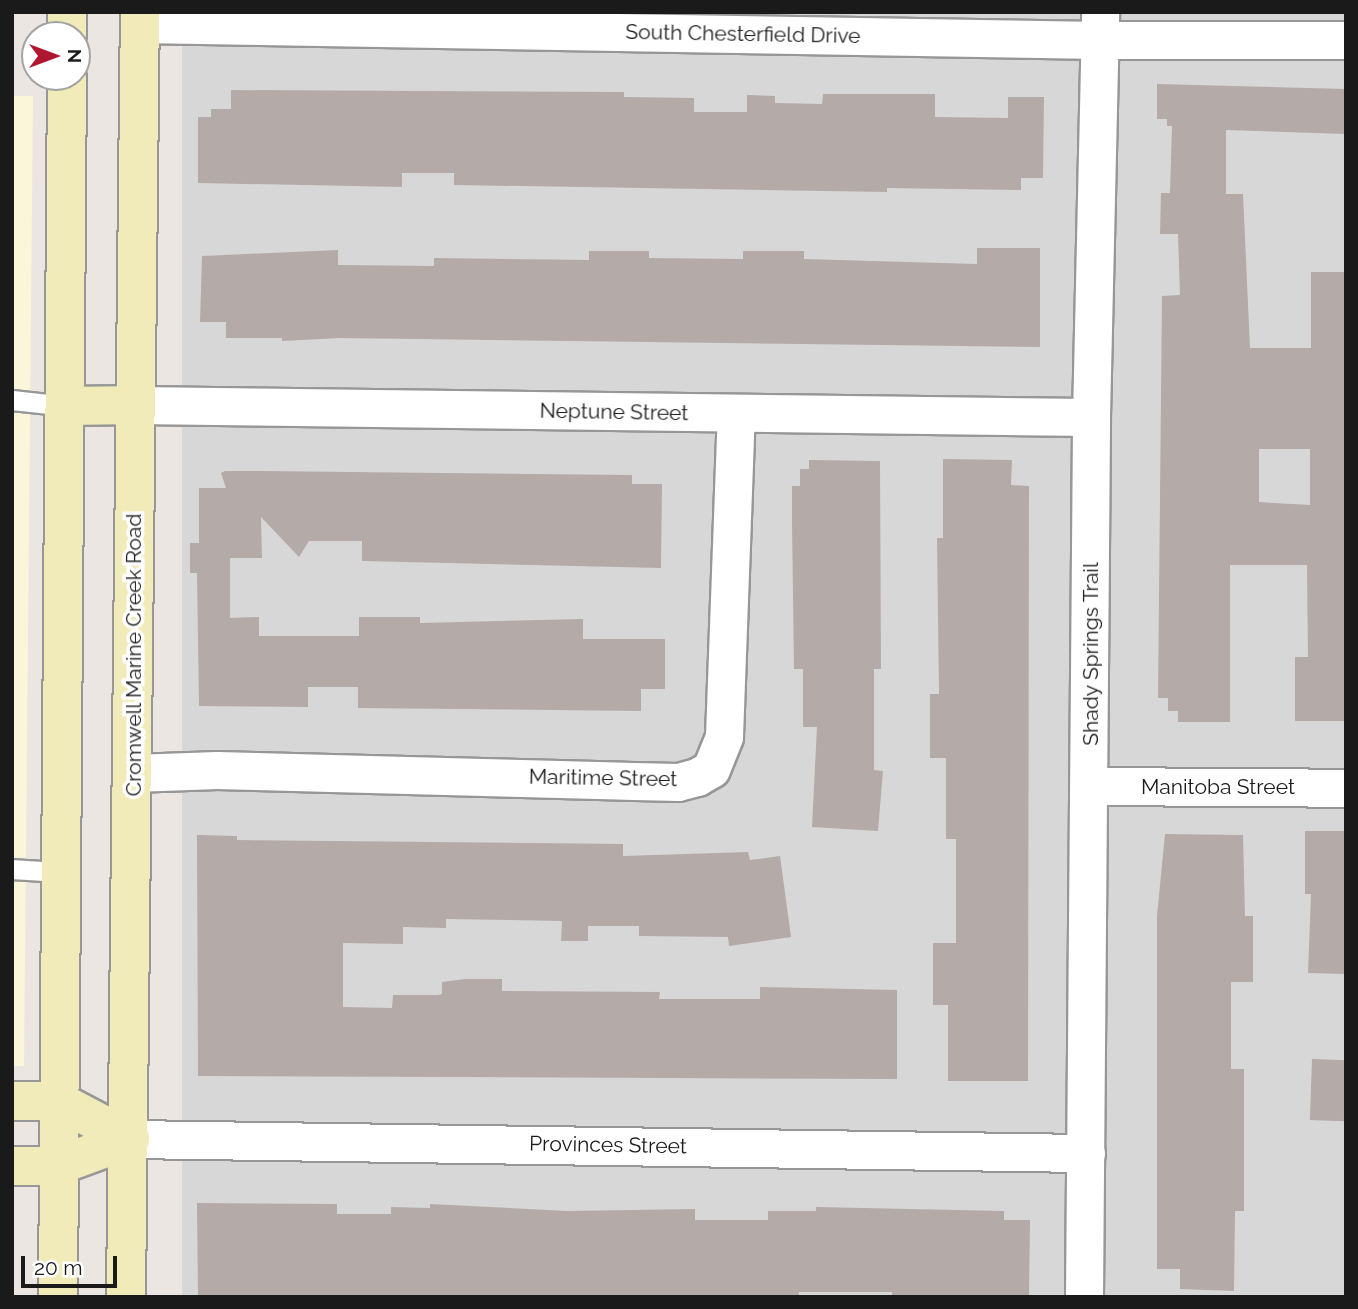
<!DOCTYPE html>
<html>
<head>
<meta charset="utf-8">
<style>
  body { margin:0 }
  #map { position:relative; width:1358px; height:1309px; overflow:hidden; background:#ebe6e1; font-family:Raleway,sans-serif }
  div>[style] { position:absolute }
  .residential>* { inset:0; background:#d8d7d8; transform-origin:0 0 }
  .education>* { inset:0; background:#fbf5da }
  .building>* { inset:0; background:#b4aaa7; transform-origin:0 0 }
  .roads { filter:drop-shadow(2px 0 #979797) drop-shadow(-2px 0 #979797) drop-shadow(0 2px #979797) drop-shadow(0 -2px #979797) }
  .lane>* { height:19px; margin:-9.5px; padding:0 9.5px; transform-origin:9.5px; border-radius:9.5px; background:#fff }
  .street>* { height:37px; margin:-18.5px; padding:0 18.5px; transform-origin:18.5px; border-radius:18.5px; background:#fff }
  .secondary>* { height:38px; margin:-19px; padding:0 19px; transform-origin:19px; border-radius:19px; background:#f1eab9 }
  span { translate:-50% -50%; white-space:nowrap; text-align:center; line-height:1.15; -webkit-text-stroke:7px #fff; paint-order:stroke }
  .street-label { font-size:21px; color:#1a1a1a }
  .frame { position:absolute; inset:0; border:14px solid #1a1a1a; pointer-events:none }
  .north { position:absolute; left:21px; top:21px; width:70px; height:70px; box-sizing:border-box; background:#fff; border:2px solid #a3a3a3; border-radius:50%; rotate:90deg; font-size:19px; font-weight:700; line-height:28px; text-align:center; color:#1a1a1a }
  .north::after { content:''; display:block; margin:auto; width:24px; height:32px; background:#b01532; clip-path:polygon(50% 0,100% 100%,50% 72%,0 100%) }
  .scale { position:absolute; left:21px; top:1256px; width:96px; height:32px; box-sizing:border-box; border:4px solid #1a1a1a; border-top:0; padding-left:9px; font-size:21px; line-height:24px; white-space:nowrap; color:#1a1a1a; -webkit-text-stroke:5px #fff; paint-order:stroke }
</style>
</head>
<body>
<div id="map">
  <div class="residential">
    <i style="left:182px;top:12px;width:1164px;height:1285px"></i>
  </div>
  <div class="education">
    <i style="clip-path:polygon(12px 96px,33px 96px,24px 1066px,12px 1066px)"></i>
  </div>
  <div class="building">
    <i style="clip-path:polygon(evenodd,1157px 84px,1346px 89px,1346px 134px,1226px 130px,1226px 194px,1243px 194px,1250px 348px,1311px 348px,1311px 272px,1346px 272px,1346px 721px,1295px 721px,1295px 657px,1308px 657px,1307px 565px,1230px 565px,1230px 722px,1178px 722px,1178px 711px,1168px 711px,1168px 698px,1158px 698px,1162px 296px,1180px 295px,1178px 234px,1160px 234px,1161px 193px,1170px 193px,1172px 126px,1167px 126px,1167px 119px,1157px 119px,1157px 84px,1259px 449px,1310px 449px,1310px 505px,1259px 502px,1259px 449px)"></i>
    <i style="clip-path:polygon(231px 90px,624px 92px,624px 97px,694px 98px,694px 112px,747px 112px,747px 95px,775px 96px,775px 103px,822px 104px,823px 94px,935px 94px,935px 117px,1008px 118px,1008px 97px,1044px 97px,1043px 178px,1021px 178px,1021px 190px,887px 188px,887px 192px,454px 185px,454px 173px,402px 173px,402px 187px,198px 183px,198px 117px,211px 117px,211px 109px,231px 109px)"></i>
    <i style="clip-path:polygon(977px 248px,1040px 248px,1040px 347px,340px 338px,282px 341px,282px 338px,226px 338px,226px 322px,200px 322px,202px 256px,338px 250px,338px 265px,434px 266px,434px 258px,589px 260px,589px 251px,649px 251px,649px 258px,743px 259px,743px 251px,804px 251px,804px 259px,977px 264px)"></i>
    <i style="clip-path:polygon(943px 459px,1012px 460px,1011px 485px,1029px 486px,1028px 1081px,948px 1081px,948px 1005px,933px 1005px,933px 943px,956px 943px,956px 839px,946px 839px,946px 758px,930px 758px,930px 694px,939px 694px,937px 538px,943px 538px)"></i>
    <i style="clip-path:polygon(809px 460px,880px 461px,881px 669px,874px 669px,874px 770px,883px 771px,878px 831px,812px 827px,817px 727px,803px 727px,803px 669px,794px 669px,792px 522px,792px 486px,800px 486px,800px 469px,809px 469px)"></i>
    <i style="clip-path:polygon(260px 471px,632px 475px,632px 484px,662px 484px,661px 568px,362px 561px,362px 541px,309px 541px,299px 557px,261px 517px,262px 558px,230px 558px,230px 618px,259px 617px,259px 636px,359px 636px,359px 617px,420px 617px,420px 623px,583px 619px,583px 639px,665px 639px,665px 689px,641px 689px,641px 711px,358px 708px,358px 687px,308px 687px,308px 707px,199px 706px,197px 573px,190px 573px,190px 543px,199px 543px,199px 488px,226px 488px,221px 473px,225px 471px)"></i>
    <i style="clip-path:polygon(1305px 831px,1346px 831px,1346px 974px,1308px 973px,1311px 894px,1305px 894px)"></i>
    <i style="clip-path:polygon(1165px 834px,1243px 835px,1245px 916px,1253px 916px,1253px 982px,1231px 982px,1231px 1069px,1244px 1069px,1244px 1211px,1235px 1211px,1234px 1291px,1180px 1289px,1180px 1269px,1157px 1269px,1157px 916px)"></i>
    <i style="clip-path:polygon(197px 835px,237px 836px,237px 840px,623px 844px,623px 856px,748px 852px,750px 860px,780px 856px,791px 937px,729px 946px,728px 937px,639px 936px,639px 926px,588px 926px,588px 941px,561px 941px,562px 921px,446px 919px,446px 928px,403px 927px,403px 944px,343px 943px,343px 1007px,392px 1008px,393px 995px,438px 995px,442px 994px,442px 982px,465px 979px,502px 979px,502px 991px,660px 992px,659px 999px,760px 999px,760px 987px,897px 990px,897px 1079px,198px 1076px)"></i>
    <i style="left:1312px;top:1059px;width:34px;height:61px;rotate:2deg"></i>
    <i style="clip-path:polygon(197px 1203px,337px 1204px,337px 1214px,391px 1214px,391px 1207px,430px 1208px,430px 1204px,567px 1211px,695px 1209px,695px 1220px,768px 1220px,768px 1211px,816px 1211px,816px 1207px,1004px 1211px,1004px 1220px,1030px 1220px,1029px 1297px,892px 1297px,892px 1292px,799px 1292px,799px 1297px,198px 1297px)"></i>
  </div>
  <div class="roads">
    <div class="lane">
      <i style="left:12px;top:400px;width:54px;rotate:6.3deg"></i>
      <i style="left:12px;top:869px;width:48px;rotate:3.6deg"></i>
    </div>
    <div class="street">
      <i style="left:140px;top:24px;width:960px;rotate:0.95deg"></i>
      <i style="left:1100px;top:40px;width:246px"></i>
      <i style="left:136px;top:405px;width:955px;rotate:0.72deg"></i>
      <i style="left:133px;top:773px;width:84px;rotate:-2deg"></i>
      <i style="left:217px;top:770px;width:461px;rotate:1.5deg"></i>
      <i style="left:678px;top:782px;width:20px;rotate:-15deg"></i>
      <i style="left:697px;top:777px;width:16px;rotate:-30deg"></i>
      <i style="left:711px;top:769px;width:35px;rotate:-68deg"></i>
      <i style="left:724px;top:736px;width:323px;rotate:-87.9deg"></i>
      <i style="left:1091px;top:786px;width:255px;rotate:0.4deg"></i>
      <i style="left:130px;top:1139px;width:956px;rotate:0.84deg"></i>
      <i style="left:1084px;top:1297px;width:880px;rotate:-89.54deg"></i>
      <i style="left:1091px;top:417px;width:405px;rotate:-88.7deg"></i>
    </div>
    <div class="secondary">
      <i style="left:67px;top:35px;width:23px;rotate:-90deg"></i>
      <i style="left:66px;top:406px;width:70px;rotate:-0.8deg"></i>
      <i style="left:12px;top:1101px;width:46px"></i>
      <i style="left:58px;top:1101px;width:81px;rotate:27.8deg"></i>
      <i style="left:12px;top:1166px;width:45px"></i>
      <i style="left:57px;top:1166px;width:78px;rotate:-20.3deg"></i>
      <i style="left:58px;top:1297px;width:1220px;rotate:-89.58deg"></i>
      <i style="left:126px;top:1297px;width:1285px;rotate:-89.38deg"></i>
    </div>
  </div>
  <div class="street-label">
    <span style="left:743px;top:34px;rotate:1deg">South Chesterfield Drive</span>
    <span style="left:614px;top:412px;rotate:1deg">Neptune Street</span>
    <span style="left:1091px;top:654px;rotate:-90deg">Shady Springs Trail</span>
    <span style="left:134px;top:655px;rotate:-90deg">Cromwell Marine Creek Road</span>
    <span style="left:603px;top:778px;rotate:1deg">Maritime Street</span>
    <span style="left:1218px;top:787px">Manitoba Street</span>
    <span style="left:608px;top:1145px;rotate:1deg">Provinces Street</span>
  </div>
  <div class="frame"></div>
  <div class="north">N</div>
  <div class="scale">20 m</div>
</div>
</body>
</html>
